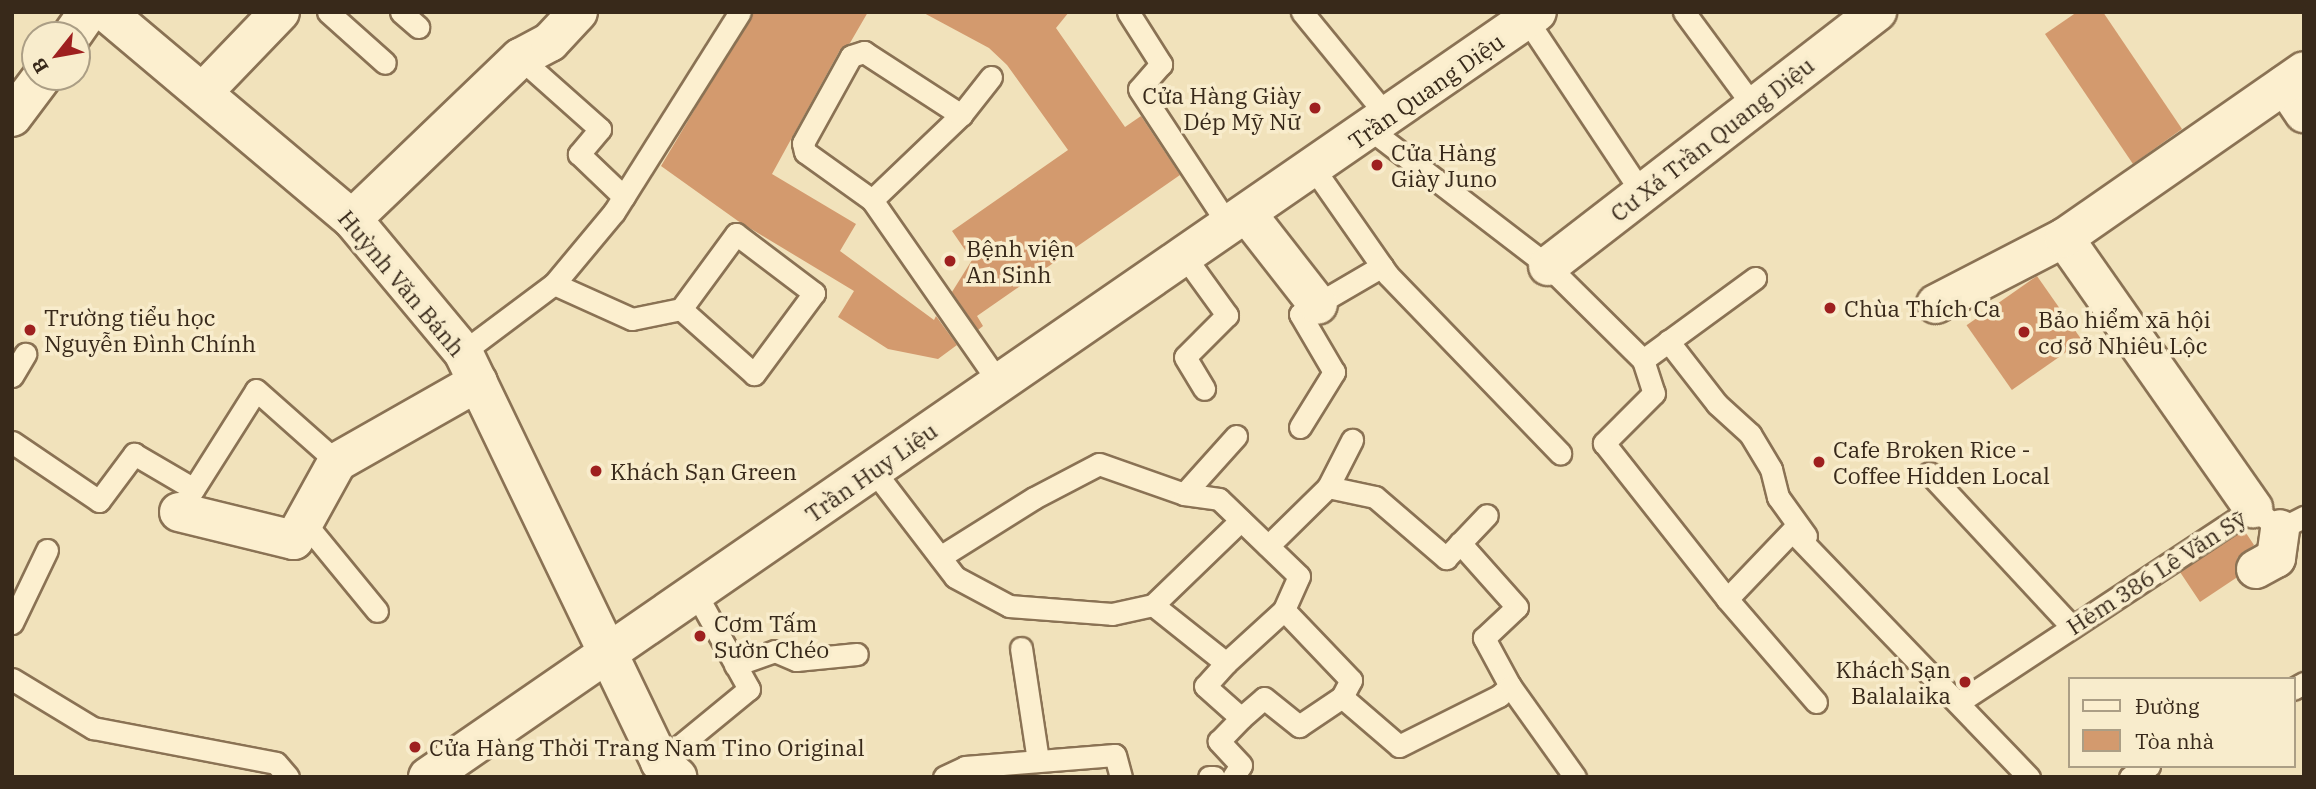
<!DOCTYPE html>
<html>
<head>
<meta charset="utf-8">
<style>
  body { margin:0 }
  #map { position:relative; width:2316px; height:789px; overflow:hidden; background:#f1e2bb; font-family:"IBM Plex Serif",serif }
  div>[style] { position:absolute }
  .building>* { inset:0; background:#d39a6e; transform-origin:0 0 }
  .roads { filter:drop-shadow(2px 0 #8a7254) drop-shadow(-2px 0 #8a7254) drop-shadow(0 2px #8a7254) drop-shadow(0 -2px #8a7254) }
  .service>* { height:21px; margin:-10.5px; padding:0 10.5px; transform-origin:10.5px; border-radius:10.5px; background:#fcefcf }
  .minor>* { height:38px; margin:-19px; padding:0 19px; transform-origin:19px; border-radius:19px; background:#fcefcf }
  .tertiary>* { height:38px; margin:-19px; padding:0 19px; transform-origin:19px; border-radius:19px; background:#fcefcf }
  .dots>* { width:19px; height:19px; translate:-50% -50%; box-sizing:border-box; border:4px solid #f8eccc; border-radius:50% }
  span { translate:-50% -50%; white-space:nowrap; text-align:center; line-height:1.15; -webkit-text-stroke:7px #f8eccc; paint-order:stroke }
  .street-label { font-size:23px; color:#38291a }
  .poi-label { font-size:23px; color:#38291a }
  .right { translate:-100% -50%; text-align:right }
  .left { translate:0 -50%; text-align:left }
  .frame { position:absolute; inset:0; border:14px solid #38291a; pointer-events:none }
  .legend { position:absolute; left:2068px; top:677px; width:228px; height:91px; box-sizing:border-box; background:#f8eccc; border:2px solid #ab9e85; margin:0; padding:9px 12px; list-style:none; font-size:21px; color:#38291a }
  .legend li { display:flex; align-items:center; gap:14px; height:35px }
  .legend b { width:35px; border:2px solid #ab9e85 }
  .north { position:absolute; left:21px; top:21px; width:70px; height:70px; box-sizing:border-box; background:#f8eccc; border:2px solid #ab9e85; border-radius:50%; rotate:239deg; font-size:19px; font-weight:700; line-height:28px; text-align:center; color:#38291a }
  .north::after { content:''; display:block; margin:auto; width:24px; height:32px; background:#9e201f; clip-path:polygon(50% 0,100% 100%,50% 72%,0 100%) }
</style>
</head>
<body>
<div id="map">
  <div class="building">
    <i style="clip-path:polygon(753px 12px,868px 12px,850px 43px,840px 50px,772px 174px,856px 224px,840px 251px,934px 320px,936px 316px,957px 345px,938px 359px,888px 349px,838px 317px,854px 291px,738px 221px,661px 166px)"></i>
    <i style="clip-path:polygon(922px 12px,1069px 12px,1056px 28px,1125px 127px,1141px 116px,1180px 175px,977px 316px,983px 326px,978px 330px,952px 292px,972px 260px,952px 231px,1068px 150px,1007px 65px,989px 48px)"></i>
    <i style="clip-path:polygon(2077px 12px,2103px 12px,2182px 129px,2133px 164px,2045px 34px)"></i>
    <i style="left:2037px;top:276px;width:79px;height:86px;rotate:55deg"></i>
    <i style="clip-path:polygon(2244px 530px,2254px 545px,2237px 558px,2236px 578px,2200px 602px,2180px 572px)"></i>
  </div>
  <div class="roads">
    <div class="service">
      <i style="left:328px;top:12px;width:76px;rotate:41.8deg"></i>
      <i style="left:401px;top:12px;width:23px;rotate:41deg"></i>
      <i style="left:1128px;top:12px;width:62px;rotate:57.6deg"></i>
      <i style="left:1161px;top:64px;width:33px;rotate:131deg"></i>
      <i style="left:1139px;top:89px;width:164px;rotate:56.7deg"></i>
      <i style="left:1302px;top:12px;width:136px;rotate:50.7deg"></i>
      <i style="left:1684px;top:12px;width:118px;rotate:53.6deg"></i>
      <i style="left:1527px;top:20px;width:208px;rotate:56.4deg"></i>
      <i style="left:520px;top:58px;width:107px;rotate:41.6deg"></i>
      <i style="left:600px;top:129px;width:33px;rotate:130deg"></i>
      <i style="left:579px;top:154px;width:62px;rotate:43.7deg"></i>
      <i style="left:991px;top:77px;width:48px;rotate:128.3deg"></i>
      <i style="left:961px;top:115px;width:123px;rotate:136.3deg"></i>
      <i style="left:872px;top:200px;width:223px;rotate:55.2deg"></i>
      <i style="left:1371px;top:130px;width:223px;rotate:37.5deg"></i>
      <i style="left:1548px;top:266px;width:134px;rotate:44.7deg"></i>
      <i style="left:1643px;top:360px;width:35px;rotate:72deg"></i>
      <i style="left:1654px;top:393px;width:71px;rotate:135deg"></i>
      <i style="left:1604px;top:443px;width:199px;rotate:51.7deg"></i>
      <i style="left:1314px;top:169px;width:129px;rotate:55.1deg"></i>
      <i style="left:1388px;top:275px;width:248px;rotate:46deg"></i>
      <i style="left:872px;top:200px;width:82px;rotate:-144.4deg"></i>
      <i style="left:805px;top:152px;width:9px;rotate:-103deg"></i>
      <i style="left:803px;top:143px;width:99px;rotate:-61.1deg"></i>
      <i style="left:851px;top:56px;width:14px;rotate:-17deg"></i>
      <i style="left:864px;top:52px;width:116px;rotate:33deg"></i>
      <i style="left:1185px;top:257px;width:72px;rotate:54.1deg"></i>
      <i style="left:1227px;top:315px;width:59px;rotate:135deg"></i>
      <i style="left:1185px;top:357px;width:37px;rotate:59deg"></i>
      <i style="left:554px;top:284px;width:85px;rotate:24.2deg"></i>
      <i style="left:632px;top:319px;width:50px;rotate:-11.5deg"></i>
      <i style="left:681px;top:309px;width:93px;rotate:-53.7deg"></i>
      <i style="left:736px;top:234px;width:98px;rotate:37.1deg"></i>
      <i style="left:814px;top:293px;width:101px;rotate:126.5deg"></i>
      <i style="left:754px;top:374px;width:98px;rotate:-138.3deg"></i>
      <i style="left:1668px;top:341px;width:80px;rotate:52.1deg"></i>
      <i style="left:1717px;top:404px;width:45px;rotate:42.3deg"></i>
      <i style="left:1750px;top:434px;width:41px;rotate:59deg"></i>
      <i style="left:1771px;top:469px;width:29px;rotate:76deg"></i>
      <i style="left:1778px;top:497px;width:48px;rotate:54.3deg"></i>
      <i style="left:463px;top:352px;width:114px;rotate:-36.8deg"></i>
      <i style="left:554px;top:284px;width:94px;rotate:-50.2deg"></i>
      <i style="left:614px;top:212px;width:236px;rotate:-57.8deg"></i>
      <i style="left:1643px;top:360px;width:139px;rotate:-36.2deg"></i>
      <i style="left:12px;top:376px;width:26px;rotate:-59deg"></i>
      <i style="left:1300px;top:427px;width:65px;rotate:-58.3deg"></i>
      <i style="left:1334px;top:372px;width:67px;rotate:-120.4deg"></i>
      <i style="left:1300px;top:314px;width:95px;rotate:-30.3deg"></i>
      <i style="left:12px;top:442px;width:105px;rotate:34.1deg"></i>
      <i style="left:99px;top:501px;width:59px;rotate:-53.3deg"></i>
      <i style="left:134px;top:454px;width:69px;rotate:30.3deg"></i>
      <i style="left:874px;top:471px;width:133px;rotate:52.6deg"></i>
      <i style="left:955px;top:577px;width:61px;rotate:28.2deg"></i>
      <i style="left:1009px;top:606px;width:103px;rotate:4.4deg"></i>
      <i style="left:1112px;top:614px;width:42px;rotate:-12.4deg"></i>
      <i style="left:1929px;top:473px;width:210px;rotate:47.1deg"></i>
      <i style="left:1328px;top:487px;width:48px;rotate:12deg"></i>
      <i style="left:1375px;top:497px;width:94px;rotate:40.7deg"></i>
      <i style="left:1446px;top:558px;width:59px;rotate:-46.4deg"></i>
      <i style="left:1184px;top:494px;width:78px;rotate:-48.1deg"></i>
      <i style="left:179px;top:512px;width:144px;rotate:-57.7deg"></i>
      <i style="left:256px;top:390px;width:108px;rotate:41.6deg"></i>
      <i style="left:304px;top:522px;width:115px;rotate:50.6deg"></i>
      <i style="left:1268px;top:546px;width:84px;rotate:-44.5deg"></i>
      <i style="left:1328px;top:487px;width:53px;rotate:-62.9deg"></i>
      <i style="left:940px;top:557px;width:111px;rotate:-32.1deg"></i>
      <i style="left:1034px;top:498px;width:73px;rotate:-27.6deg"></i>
      <i style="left:1099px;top:464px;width:90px;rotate:19.4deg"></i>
      <i style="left:1184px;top:494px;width:35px;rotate:8deg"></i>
      <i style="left:1219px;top:499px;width:111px;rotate:43.9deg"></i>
      <i style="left:1299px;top:576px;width:37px;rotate:114deg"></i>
      <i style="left:1284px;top:610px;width:79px;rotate:137.6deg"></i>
      <i style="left:1226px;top:663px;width:93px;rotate:-141.5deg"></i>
      <i style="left:1153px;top:605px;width:122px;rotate:-44deg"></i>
      <i style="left:1284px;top:610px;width:97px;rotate:46.3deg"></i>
      <i style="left:1351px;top:680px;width:19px;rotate:118deg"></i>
      <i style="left:12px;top:623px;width:81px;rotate:-64.4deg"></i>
      <i style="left:1021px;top:648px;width:114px;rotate:81.4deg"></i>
      <i style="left:1226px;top:663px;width:31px;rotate:132deg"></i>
      <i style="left:1205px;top:686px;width:48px;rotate:41.6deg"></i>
      <i style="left:1241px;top:718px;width:30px;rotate:-41deg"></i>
      <i style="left:1264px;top:698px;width:45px;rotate:38.7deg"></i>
      <i style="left:1299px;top:726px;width:52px;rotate:-34deg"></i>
      <i style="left:1342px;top:697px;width:75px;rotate:40.7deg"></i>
      <i style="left:1399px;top:746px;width:112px;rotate:-26.6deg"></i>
      <i style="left:1499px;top:696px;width:15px;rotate:-42deg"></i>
      <i style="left:1510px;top:686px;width:55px;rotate:-118.4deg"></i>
      <i style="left:1484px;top:638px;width:45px;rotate:-43.2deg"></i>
      <i style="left:1517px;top:607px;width:86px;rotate:-131.7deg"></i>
      <i style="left:735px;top:665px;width:42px;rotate:-19.3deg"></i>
      <i style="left:775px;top:651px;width:23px;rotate:23deg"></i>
      <i style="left:796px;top:660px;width:61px;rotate:-5.6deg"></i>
      <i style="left:12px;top:679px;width:95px;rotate:31.2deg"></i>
      <i style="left:93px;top:728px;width:186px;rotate:10.8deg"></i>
      <i style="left:276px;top:763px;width:18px;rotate:49deg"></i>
      <i style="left:1510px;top:686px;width:112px;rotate:54.5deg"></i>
      <i style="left:2293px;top:689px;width:13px;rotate:-29deg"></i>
      <i style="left:1816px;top:702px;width:136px;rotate:-130.8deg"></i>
      <i style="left:1727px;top:599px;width:94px;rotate:-46.3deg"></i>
      <i style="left:1792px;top:531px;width:342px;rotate:46.1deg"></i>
      <i style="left:1959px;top:702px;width:352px;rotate:-33.4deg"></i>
      <i style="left:2253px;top:508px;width:34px;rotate:38deg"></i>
      <i style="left:2280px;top:529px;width:27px;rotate:-27deg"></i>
      <i style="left:659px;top:768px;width:6px;rotate:-81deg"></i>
      <i style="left:660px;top:762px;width:115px;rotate:-39.4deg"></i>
      <i style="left:749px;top:689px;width:111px;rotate:-119.1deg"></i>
      <i style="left:944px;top:777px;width:23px;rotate:-25deg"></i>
      <i style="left:965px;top:767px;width:150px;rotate:-4.6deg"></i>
      <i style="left:1115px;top:755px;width:23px;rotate:75deg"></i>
      <i style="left:1209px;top:777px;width:5px"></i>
      <i style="left:1233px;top:777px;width:14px;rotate:-56deg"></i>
      <i style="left:1241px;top:765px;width:33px;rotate:-133deg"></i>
      <i style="left:1219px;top:741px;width:32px;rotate:-46deg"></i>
      <i style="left:2130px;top:777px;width:22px;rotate:-30deg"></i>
    </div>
    <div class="minor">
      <i style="left:72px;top:35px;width:28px;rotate:-55deg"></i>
      <i style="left:2285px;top:85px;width:34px;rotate:56deg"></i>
      <i style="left:203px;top:92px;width:111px;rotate:-46.1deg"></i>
      <i style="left:12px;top:117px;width:50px;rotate:-53.1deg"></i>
      <i style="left:1247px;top:214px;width:115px;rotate:52deg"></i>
      <i style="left:352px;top:219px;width:233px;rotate:-43.8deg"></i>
      <i style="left:520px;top:58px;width:34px;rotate:-28deg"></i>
      <i style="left:550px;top:42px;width:41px;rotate:-47deg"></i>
      <i style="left:2064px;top:238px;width:330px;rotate:55deg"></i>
      <i style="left:1548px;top:266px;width:416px;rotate:-37.7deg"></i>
      <i style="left:1936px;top:304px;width:144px;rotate:-27.3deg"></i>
      <i style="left:2064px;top:238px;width:292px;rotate:-34.8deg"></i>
      <i style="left:179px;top:512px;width:118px;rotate:13.7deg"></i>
      <i style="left:294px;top:540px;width:89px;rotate:-61.1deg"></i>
      <i style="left:337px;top:462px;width:162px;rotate:-29.6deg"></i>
      <i style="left:2256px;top:569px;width:23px;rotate:-29deg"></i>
      <i style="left:2276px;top:558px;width:29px;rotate:-82deg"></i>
    </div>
    <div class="tertiary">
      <i style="left:106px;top:12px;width:322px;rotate:40.1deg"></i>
      <i style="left:352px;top:219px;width:173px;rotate:50.2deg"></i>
      <i style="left:463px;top:352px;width:455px;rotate:64.3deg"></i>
      <i style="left:660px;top:762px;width:23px;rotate:41deg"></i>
      <i style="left:428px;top:777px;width:1347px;rotate:-34.6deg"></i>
    </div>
  </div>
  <div class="dots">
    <i style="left:1315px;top:108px;background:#9e201f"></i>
    <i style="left:1377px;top:165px;background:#9e201f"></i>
    <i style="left:950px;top:261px;background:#9e201f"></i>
    <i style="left:1830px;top:308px;background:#9e201f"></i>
    <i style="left:30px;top:330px;background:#9e201f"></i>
    <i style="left:2024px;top:332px;background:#9e201f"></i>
    <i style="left:1819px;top:462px;background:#9e201f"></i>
    <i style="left:596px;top:471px;background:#9e201f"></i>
    <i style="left:700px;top:636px;background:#9e201f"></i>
    <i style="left:1965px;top:682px;background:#9e201f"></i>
    <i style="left:415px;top:747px;background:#9e201f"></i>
  </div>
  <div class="street-label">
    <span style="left:1426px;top:91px;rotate:-35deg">Trần Quang Diệu</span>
    <span style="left:1712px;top:139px;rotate:-38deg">Cư Xá Trần Quang Diệu</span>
    <span style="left:402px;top:283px;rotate:50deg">Huỳnh Văn Bánh</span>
    <span style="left:871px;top:472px;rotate:-35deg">Trần Huy Liệu</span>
    <span style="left:2156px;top:572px;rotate:-33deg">Hẻm 386 Lê Văn Sỹ</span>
  </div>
  <div class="poi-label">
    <span class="right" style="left:1301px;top:108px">Cửa Hàng Giày<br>Dép Mỹ Nữ</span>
    <span class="left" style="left:1391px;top:165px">Cửa Hàng<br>Giày Juno</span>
    <span class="left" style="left:966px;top:261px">Bệnh viện<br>An Sinh</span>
    <span class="left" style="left:1844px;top:308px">Chùa Thích Ca</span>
    <span class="left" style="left:44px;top:330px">Trường tiểu học<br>Nguyễn Đình Chính</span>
    <span class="left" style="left:2038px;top:332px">Bảo hiểm xã hội<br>cơ sở Nhiêu Lộc</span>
    <span class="left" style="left:1833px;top:462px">Cafe Broken Rice -<br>Coffee Hidden Local</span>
    <span class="left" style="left:610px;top:471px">Khách Sạn Green</span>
    <span class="left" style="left:714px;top:636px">Cơm Tấm<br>Sườn Chéo</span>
    <span class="right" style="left:1951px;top:682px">Khách Sạn<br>Balalaika</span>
    <span class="left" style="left:429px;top:747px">Cửa Hàng Thời Trang Nam Tino Original</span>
  </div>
  <div class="frame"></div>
  <ul class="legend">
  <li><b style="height:9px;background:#fcefcf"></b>Đường</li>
  <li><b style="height:19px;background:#d39a6e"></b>Tòa nhà</li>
  </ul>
  <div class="north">B</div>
</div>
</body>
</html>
